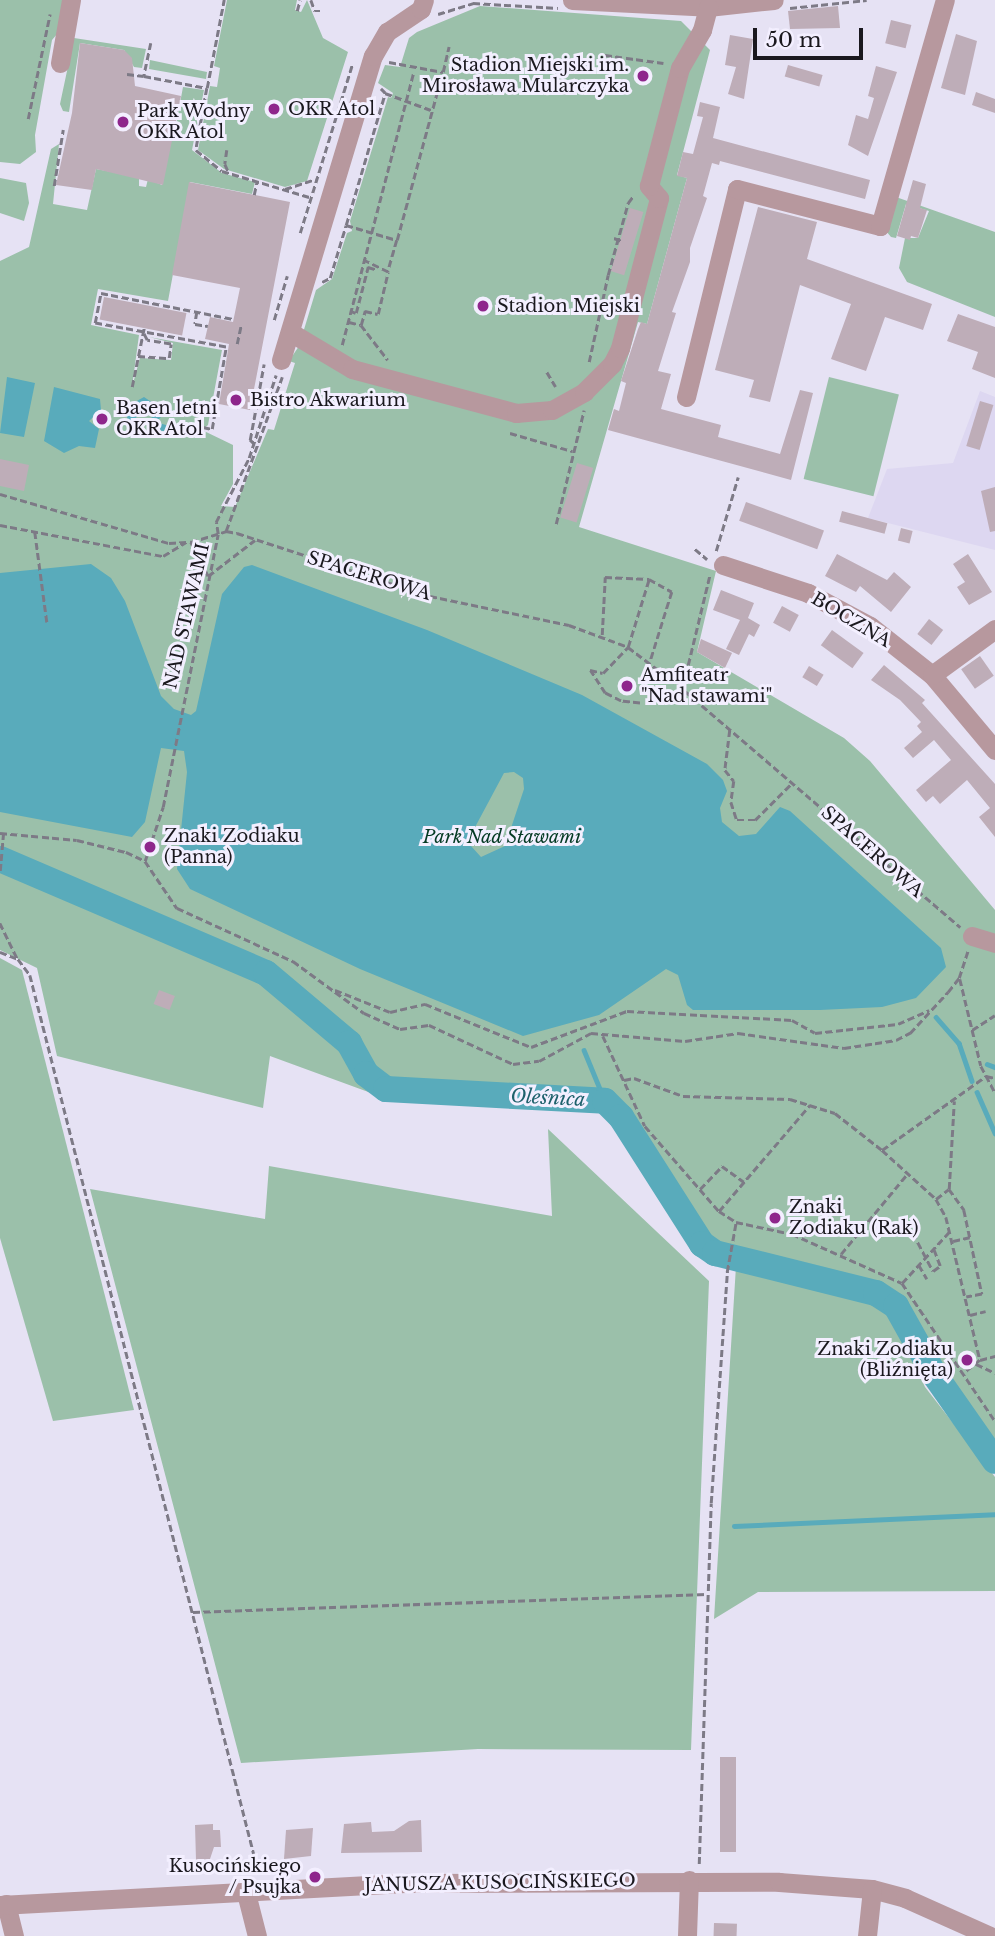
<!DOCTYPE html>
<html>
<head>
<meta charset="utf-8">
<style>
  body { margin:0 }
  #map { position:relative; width:995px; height:1936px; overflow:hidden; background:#e6e2f4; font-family:"Libre Baskerville",serif }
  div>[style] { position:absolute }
  .built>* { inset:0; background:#ddd7f1 }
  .green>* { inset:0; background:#9bc0aa; transform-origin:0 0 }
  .water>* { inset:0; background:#59abbb }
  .stream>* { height:4.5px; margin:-2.25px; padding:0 2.25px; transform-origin:2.25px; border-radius:2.25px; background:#59abbb }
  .river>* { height:26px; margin:-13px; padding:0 13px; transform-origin:13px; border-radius:13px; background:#59abbb }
  .building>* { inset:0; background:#beadb8; transform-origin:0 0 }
  .path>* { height:2.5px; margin-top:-1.25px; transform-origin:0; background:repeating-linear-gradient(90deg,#7d7a86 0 7px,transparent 0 10.5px) }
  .minor>* { height:19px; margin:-9.5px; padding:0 9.5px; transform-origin:9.5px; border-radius:9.5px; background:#b7989e }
  .dots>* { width:19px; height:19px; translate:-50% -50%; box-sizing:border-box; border:4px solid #f3efff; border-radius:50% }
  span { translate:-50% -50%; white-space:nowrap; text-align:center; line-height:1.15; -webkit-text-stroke:6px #f3efff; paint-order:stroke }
  .poi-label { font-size:18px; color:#1a181e }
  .right { translate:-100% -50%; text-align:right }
  .left { translate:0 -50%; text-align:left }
  .street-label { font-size:18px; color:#1a181e }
  .park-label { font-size:18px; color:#043a23; font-style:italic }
  .water-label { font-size:19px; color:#1e616c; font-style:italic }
  .scale { position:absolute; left:753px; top:28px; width:110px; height:32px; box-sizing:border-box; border:4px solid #1a181e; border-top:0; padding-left:9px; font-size:21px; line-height:24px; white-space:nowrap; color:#1a181e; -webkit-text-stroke:5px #f3efff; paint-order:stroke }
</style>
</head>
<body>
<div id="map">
  <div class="built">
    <i style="clip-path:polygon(980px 391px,995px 397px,995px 550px,868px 518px,887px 469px,953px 463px)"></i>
  </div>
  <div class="green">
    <i style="clip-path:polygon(0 0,64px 0,58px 33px,52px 40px,35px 135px,36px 152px,20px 164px,0 162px)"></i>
    <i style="clip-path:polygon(227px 0,297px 0,295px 10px,301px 12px,307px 0,323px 38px,348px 52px,307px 181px,285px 187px,224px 169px,198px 150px,210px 86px,217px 87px,220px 68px,214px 66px)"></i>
    <i style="clip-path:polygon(480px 6px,681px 21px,710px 50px,677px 175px,687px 178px,647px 324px,638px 322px,579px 527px,716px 571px,697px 652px,844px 738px,870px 761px,995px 910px,995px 1443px,943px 1370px,911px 1314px,885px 1289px,706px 1242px,611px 1094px,432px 1083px,407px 1095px,382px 1097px,270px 1056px,263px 1108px,57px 1056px,37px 968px,0 950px,0 261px,29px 247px,51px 149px,59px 144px,53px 204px,87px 210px,96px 169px,139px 177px,139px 186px,146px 187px,148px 179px,162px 185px,168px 140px,173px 141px,183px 87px,204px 90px,192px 150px,222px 173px,255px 182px,252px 194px,190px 182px,168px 301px,98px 289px,91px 325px,139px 335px,132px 387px,140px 358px,171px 360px,173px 343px,149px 337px,222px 350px,208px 425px,202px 430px,233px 445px,233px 484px,221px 506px,235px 507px,268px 429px,274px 430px,295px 363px,289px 361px,299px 346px,316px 290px,332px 279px,347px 233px,352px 231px,350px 221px,388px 97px,391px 98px,393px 93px,378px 83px,385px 65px,400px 67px,409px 38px,417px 32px)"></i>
    <i style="clip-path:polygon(74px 38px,146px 49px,142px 68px,134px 67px,124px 50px,80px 43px,69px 112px,63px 111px,60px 104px)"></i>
    <i style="clip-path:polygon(150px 60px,207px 72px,206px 79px,149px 69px)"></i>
    <i style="clip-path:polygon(0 178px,26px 183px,29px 203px,24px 221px,0 213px)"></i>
    <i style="clip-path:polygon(896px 197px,995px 232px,995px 317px,907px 282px,899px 268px,905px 238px,918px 238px,929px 211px,906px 204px,896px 238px,891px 237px,886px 231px)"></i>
    <i style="left:829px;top:377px;width:72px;height:105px;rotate:14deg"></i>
    <i style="clip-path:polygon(0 958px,22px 970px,134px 1410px,53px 1421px,0 1238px)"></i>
    <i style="clip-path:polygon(548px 1129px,709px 1281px,691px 1750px,478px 1749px,241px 1763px,90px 1189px,265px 1219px,269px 1166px,552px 1216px)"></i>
    <i style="clip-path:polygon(736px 1266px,871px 1297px,894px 1321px,925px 1387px,995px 1477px,995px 1591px,758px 1592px,714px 1619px)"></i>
  </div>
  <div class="water">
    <i style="clip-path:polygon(7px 377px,35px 383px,24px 437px,0 433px)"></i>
    <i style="clip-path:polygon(54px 387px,100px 399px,101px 410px,89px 421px,99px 429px,95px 448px,79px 446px,64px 453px,44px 441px)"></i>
    <i style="clip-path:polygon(144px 397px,159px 407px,161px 417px,156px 422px,169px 426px,164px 431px,151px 430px,152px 410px,147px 405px,128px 427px,126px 407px)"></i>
    <i style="clip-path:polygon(evenodd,91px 564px,111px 578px,125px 601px,161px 696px,174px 709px,191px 715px,196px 711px,222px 594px,244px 567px,252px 565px,427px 630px,582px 695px,707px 764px,723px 780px,727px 791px,720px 808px,722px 822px,739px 836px,756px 834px,780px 807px,790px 811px,941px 948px,946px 967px,916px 998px,882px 1007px,820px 1010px,693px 1010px,687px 1005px,678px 975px,666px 969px,599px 1015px,523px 1036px,360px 969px,190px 889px,177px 869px,187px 772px,184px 751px,161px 748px,145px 822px,132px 837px,0 812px,0 573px,91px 564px,514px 772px,523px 778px,524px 789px,505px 846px,481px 857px,471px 846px,473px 831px,504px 773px,514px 772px)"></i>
  </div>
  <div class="stream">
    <i style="left:936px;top:1017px;width:35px;rotate:49deg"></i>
    <i style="left:959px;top:1043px;width:40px;rotate:71.1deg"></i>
    <i style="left:584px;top:1050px;width:55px;rotate:67.6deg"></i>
    <i style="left:987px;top:1064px;width:9px;rotate:21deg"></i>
    <i style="left:977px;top:1092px;width:45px;rotate:66.3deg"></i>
    <i style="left:734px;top:1526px;width:261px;rotate:-2.6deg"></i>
  </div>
  <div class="river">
    <i style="left:0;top:859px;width:289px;rotate:23.2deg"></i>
    <i style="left:266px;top:973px;width:109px;rotate:40.1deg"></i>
    <i style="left:349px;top:1043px;width:35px;rotate:61deg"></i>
    <i style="left:366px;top:1074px;width:25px;rotate:37deg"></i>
    <i style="left:386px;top:1089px;width:219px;rotate:3.1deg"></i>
    <i style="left:605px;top:1101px;width:23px;rotate:45deg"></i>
    <i style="left:621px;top:1117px;width:151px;rotate:57.5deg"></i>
    <i style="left:702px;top:1244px;width:16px;rotate:35deg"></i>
    <i style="left:715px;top:1253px;width:166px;rotate:14deg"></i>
    <i style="left:876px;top:1293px;width:24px;rotate:33deg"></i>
    <i style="left:896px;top:1306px;width:78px;rotate:60.8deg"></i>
    <i style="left:934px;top:1374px;width:106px;rotate:55deg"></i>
  </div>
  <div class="building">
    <i style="clip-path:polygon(838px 6px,840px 28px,790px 29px,788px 11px)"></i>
    <i style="left:891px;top:20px;width:21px;height:24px;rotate:14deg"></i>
    <i style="clip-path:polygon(956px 34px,977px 41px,965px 95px,941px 88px)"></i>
    <i style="clip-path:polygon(730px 35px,753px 39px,744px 99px,728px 94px,736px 67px,725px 65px)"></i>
    <i style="clip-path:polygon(80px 43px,124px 50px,132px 58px,135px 86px,181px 96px,163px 185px,96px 169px,92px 190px,56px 185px,72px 113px)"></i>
    <i style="left:788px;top:65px;width:36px;height:12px;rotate:16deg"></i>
    <i style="clip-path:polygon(876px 66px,897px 72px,868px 156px,848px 145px,856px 115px,868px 119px,874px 98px,868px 96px)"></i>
    <i style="clip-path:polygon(976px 92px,995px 99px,995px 113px,972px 105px)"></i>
    <i style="clip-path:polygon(700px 102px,720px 107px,713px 138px,870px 180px,865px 199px,720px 161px,719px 165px,712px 163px,703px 196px,707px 198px,690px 248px,690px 262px,672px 312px,676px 313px,658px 371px,671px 374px,661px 409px,721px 425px,718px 437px,780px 454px,800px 390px,813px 393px,791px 480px,608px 430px,614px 409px,619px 411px,626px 383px,621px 381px,638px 329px,641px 322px,647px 324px,687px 178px,677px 176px,683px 152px,693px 154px,703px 117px,697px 116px)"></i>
    <i style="clip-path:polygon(913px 180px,926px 184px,920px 208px,927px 210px,918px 238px,911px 236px,910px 240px,897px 236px)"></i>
    <i style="clip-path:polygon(189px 182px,290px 202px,250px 410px,219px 404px,229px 344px,205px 339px,210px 317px,233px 322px,240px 288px,172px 275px)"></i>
    <i style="clip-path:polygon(758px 207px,817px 222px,807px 259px,932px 304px,923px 330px,885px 317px,866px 371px,831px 359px,851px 304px,800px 285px,770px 402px,749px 397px,754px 380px,715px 370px)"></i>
    <i style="left:630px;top:208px;width:14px;height:66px;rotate:17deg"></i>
    <i style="left:104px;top:297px;width:84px;height:23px;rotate:11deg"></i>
    <i style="clip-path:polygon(958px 314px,995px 327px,995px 378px,972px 369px,978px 352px,947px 341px)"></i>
    <i style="left:980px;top:401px;width:14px;height:47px;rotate:17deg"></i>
    <i style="clip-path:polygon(0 459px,29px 465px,24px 491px,0 486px)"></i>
    <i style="left:577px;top:463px;width:17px;height:57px;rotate:17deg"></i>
    <i style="clip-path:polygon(995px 487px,995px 531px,990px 532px,981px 491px)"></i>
    <i style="left:746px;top:502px;width:83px;height:20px;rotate:20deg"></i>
    <i style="left:842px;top:511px;width:47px;height:11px;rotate:15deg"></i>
    <i style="left:901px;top:528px;width:12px;height:13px;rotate:14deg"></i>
    <i style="clip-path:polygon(837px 554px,887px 580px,894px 572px,911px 587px,891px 612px,860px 586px,856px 592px,825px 576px)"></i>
    <i style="clip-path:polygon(968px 554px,992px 592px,969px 605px,957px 587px,965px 582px,953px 564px)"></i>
    <i style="clip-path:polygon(721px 590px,754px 603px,748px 618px,760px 625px,754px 637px,749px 634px,739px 655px,726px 649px,740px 620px,713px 610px)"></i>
    <i style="left:782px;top:606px;width:19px;height:19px;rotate:28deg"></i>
    <i style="left:929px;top:619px;width:18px;height:19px;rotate:38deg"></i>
    <i style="left:832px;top:630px;width:39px;height:19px;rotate:36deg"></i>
    <i style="clip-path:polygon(701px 639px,732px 653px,725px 668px,697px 652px)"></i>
    <i style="left:980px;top:656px;width:24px;height:23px;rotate:55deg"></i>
    <i style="clip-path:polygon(884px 665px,925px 700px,922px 703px,995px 784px,995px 837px,979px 817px,990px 808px,967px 780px,940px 804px,933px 796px,926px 802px,916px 790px,951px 760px,934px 740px,913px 758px,904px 748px,922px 732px,917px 726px,921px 722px,900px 700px,871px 680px)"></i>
    <i style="left:809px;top:666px;width:17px;height:13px;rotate:31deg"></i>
    <i style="left:159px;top:990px;width:17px;height:15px;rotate:21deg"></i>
    <i style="left:720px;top:1757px;width:16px;height:95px"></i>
    <i style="clip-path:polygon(421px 1820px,422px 1852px,341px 1853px,344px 1824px,371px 1822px,372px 1832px,394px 1831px,409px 1821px)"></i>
    <i style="clip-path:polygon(213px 1824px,213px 1830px,220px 1830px,221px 1847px,214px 1847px,210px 1859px,196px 1860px,195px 1825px)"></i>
    <i style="clip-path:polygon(313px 1828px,311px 1856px,284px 1859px,286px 1830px)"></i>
    <i style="left:714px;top:1923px;width:23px;height:13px;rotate:2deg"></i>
  </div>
  <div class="path">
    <i style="left:311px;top:0;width:12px;rotate:70deg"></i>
    <i style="left:315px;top:11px;width:5px"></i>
    <i style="left:790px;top:8px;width:77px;rotate:-5.9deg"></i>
    <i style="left:297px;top:11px;width:11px;rotate:-75deg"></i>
    <i style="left:438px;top:14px;width:37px;rotate:-17deg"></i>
    <i style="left:473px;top:3px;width:85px;rotate:3.4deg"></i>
    <i style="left:151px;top:43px;width:34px;rotate:102deg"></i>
    <i style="left:144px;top:76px;width:64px;rotate:10.8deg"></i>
    <i style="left:207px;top:88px;width:63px;rotate:100.1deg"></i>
    <i style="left:196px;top:150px;width:33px;rotate:39deg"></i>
    <i style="left:222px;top:171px;width:91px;rotate:16.6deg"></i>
    <i style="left:605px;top:55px;width:59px;rotate:7.9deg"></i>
    <i style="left:389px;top:62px;width:55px;rotate:10.5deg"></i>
    <i style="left:443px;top:72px;width:26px;rotate:-77deg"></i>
    <i style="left:127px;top:74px;width:17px;rotate:7deg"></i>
    <i style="left:207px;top:88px;width:90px;rotate:-79.1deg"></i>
    <i style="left:385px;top:93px;width:49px;rotate:20.3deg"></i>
    <i style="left:28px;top:119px;width:107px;rotate:-78.2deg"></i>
    <i style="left:227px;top:150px;width:14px;rotate:98deg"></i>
    <i style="left:225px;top:164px;width:10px;rotate:66deg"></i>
    <i style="left:54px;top:186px;width:57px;rotate:-80.9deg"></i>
    <i style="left:285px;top:189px;width:32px;rotate:-18deg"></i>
    <i style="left:254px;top:195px;width:14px;rotate:-78deg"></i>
    <i style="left:346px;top:225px;width:53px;rotate:16.4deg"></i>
    <i style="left:397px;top:240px;width:33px;rotate:106deg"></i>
    <i style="left:300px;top:233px;width:176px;rotate:-72.8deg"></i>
    <i style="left:614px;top:238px;width:9px;rotate:21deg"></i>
    <i style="left:397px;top:240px;width:168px;rotate:-74.8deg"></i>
    <i style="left:322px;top:282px;width:9px;rotate:-27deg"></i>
    <i style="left:330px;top:278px;width:55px;rotate:-73.2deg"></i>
    <i style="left:346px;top:225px;width:138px;rotate:-73.5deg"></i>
    <i style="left:385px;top:93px;width:6px;rotate:-135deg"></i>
    <i style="left:351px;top:311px;width:5px;rotate:22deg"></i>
    <i style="left:356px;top:313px;width:48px;rotate:-75.4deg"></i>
    <i style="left:368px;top:267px;width:10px;rotate:17deg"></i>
    <i style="left:197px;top:312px;width:12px;rotate:99deg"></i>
    <i style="left:195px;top:324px;width:13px;rotate:9deg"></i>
    <i style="left:274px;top:320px;width:46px;rotate:-73.5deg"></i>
    <i style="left:349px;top:322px;width:12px;rotate:14deg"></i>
    <i style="left:361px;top:325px;width:44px;rotate:52.4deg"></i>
    <i style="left:361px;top:325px;width:15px;rotate:-74deg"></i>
    <i style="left:365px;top:311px;width:13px;rotate:13deg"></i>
    <i style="left:378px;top:314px;width:43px;rotate:-76.6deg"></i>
    <i style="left:388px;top:272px;width:28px;rotate:-154deg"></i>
    <i style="left:237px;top:344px;width:19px;rotate:-78deg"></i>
    <i style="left:342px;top:345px;width:280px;rotate:-75.3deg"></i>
    <i style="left:138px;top:356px;width:31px;rotate:4deg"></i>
    <i style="left:169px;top:358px;width:14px;rotate:-82deg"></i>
    <i style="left:171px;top:344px;width:24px;rotate:-171deg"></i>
    <i style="left:147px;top:340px;width:9px;rotate:-117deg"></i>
    <i style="left:589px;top:362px;width:89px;rotate:-77.7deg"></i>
    <i style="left:608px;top:275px;width:75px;rotate:-74.5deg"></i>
    <i style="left:628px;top:203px;width:10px;rotate:-53deg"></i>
    <i style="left:547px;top:372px;width:17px;rotate:59deg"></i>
    <i style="left:132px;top:387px;width:60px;rotate:-78.5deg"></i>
    <i style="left:203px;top:427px;width:9px;rotate:13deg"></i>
    <i style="left:212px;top:429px;width:83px;rotate:-80.3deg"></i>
    <i style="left:226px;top:347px;width:133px;rotate:-169.6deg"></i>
    <i style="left:95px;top:323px;width:31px;rotate:-79deg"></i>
    <i style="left:101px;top:293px;width:136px;rotate:11.1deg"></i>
    <i style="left:510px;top:433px;width:65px;rotate:16.2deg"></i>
    <i style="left:254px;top:444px;width:6px;rotate:-135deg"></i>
    <i style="left:250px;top:440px;width:77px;rotate:-79.6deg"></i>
    <i style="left:0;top:494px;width:176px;rotate:16.2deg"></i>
    <i style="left:169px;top:543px;width:22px;rotate:-3deg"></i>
    <i style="left:191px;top:542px;width:37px;rotate:-17deg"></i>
    <i style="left:226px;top:531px;width:11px;rotate:10deg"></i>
    <i style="left:237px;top:533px;width:203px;rotate:18.1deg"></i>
    <i style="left:430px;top:596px;width:142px;rotate:11.8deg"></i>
    <i style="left:569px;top:625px;width:63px;rotate:20.4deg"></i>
    <i style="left:628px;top:647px;width:63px;rotate:37.2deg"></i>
    <i style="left:678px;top:685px;width:372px;rotate:40.6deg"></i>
    <i style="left:556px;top:524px;width:117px;rotate:-76.2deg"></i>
    <i style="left:0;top:525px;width:166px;rotate:10.8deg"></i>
    <i style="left:163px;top:556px;width:26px;rotate:-31deg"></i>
    <i style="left:226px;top:531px;width:164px;rotate:-70deg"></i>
    <i style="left:35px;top:532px;width:91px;rotate:82.4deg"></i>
    <i style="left:191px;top:542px;width:38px;rotate:63deg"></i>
    <i style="left:208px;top:576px;width:59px;rotate:-37.5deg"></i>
    <i style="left:695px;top:549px;width:16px;rotate:40deg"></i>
    <i style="left:716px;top:551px;width:77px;rotate:-73.4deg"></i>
    <i style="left:602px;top:635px;width:58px;rotate:-87deg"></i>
    <i style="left:605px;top:577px;width:44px;rotate:2.6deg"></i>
    <i style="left:678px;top:685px;width:22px;rotate:-63deg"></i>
    <i style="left:688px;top:665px;width:94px;rotate:-76.4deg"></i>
    <i style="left:640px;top:703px;width:19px;rotate:-174deg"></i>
    <i style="left:621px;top:701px;width:18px;rotate:-153deg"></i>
    <i style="left:605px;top:693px;width:27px;rotate:-123deg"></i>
    <i style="left:590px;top:670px;width:13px;rotate:13deg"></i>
    <i style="left:603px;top:673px;width:36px;rotate:-46deg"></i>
    <i style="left:628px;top:647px;width:71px;rotate:-72.8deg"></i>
    <i style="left:649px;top:579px;width:26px;rotate:29deg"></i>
    <i style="left:672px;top:592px;width:73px;rotate:107.4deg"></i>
    <i style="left:730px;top:730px;width:40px;rotate:97.1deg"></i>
    <i style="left:725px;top:770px;width:14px;rotate:51deg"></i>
    <i style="left:734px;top:781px;width:21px;rotate:98deg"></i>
    <i style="left:731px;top:802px;width:19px;rotate:72deg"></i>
    <i style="left:737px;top:820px;width:18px"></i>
    <i style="left:755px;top:820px;width:51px;rotate:-45deg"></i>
    <i style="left:0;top:833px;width:77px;rotate:5.2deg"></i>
    <i style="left:77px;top:840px;width:50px;rotate:13.8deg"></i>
    <i style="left:126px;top:852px;width:21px;rotate:25deg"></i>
    <i style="left:145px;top:861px;width:57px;rotate:55.8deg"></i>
    <i style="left:177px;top:908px;width:128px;rotate:24.6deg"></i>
    <i style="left:293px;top:961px;width:88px;rotate:36.2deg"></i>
    <i style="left:364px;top:1013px;width:39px;rotate:24deg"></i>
    <i style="left:400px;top:1029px;width:29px;rotate:-8deg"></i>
    <i style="left:429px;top:1025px;width:93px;rotate:24.9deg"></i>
    <i style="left:513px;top:1064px;width:26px;rotate:-7deg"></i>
    <i style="left:539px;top:1061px;width:59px;rotate:-28.3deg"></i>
    <i style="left:591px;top:1033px;width:94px;rotate:4.9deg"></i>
    <i style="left:685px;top:1041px;width:54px;rotate:-8.6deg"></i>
    <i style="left:738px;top:1033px;width:107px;rotate:8.1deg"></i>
    <i style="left:844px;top:1048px;width:53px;rotate:-8.7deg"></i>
    <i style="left:896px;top:1040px;width:16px;rotate:-27deg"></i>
    <i style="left:910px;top:1033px;width:56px;rotate:-47.2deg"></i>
    <i style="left:948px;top:992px;width:18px;rotate:-52deg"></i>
    <i style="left:959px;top:978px;width:28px;rotate:-72deg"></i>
    <i style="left:145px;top:861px;width:57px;rotate:-71.6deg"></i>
    <i style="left:163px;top:807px;width:278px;rotate:-78.6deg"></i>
    <i style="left:218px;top:534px;width:12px;rotate:-99deg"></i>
    <i style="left:216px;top:522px;width:72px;rotate:-62.7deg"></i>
    <i style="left:249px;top:458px;width:87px;rotate:-72deg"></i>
    <i style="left:0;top:871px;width:37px;rotate:-85deg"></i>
    <i style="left:0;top:923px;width:39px;rotate:64deg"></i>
    <i style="left:0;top:952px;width:19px;rotate:21deg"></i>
    <i style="left:18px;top:959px;width:20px;rotate:53deg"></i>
    <i style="left:30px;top:975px;width:928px;rotate:75.71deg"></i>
    <i style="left:960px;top:979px;width:89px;rotate:76.4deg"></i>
    <i style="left:981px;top:1066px;width:30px;rotate:62deg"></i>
    <i style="left:335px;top:990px;width:59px;rotate:21.8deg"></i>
    <i style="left:390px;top:1012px;width:36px;rotate:-13deg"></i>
    <i style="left:425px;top:1004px;width:114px;rotate:22.1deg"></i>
    <i style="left:531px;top:1047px;width:103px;rotate:-20.6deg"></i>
    <i style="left:627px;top:1011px;width:165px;rotate:3.1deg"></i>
    <i style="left:792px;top:1020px;width:26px;rotate:29deg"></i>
    <i style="left:815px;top:1033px;width:83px;rotate:-6.2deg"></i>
    <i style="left:898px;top:1024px;width:34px;rotate:-24deg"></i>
    <i style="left:972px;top:1030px;width:27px;rotate:-33deg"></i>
    <i style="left:603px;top:1036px;width:99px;rotate:65deg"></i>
    <i style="left:645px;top:1126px;width:113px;rotate:49deg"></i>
    <i style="left:719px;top:1211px;width:20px;rotate:33deg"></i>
    <i style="left:736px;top:1222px;width:57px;rotate:12.1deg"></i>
    <i style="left:792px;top:1234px;width:120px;rotate:24deg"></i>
    <i style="left:902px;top:1283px;width:166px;rotate:56deg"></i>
    <i style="left:624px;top:1080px;width:10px;rotate:-11deg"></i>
    <i style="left:634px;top:1078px;width:52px;rotate:20.2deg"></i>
    <i style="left:683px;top:1096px;width:107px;rotate:1.6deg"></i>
    <i style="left:790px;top:1099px;width:47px;rotate:17.3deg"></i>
    <i style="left:835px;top:1113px;width:60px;rotate:38.2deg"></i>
    <i style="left:882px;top:1150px;width:73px;rotate:42.2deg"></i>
    <i style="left:936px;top:1199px;width:21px;rotate:61deg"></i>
    <i style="left:946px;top:1217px;width:147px;rotate:76.6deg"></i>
    <i style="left:980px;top:1360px;width:21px;rotate:141deg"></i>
    <i style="left:882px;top:1150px;width:128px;rotate:-35.4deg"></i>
    <i style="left:986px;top:1076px;width:9px;rotate:13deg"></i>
    <i style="left:700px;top:1189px;width:32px;rotate:-46deg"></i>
    <i style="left:722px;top:1166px;width:27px;rotate:36deg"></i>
    <i style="left:949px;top:1189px;width:26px;rotate:54deg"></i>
    <i style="left:964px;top:1210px;width:86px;rotate:77.9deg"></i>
    <i style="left:982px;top:1294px;width:16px;rotate:169deg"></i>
    <i style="left:936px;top:1199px;width:16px;rotate:-38deg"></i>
    <i style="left:949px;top:1189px;width:88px;rotate:-86.7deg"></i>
    <i style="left:719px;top:1211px;width:140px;rotate:-49.4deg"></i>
    <i style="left:913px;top:1233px;width:43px;rotate:62.2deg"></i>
    <i style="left:933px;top:1271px;width:9px;rotate:-36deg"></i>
    <i style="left:940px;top:1266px;width:17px;rotate:-111deg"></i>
    <i style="left:953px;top:1241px;width:17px;rotate:-13deg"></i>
    <i style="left:841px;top:1254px;width:105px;rotate:-50.4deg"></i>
    <i style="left:919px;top:1265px;width:16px;rotate:60deg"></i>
    <i style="left:902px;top:1283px;width:69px;rotate:-47.3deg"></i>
    <i style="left:970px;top:1315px;width:16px;rotate:-14deg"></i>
    <i style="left:980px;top:1360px;width:16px;rotate:-15deg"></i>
    <i style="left:976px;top:1364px;width:21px;rotate:25deg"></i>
    <i style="left:193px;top:1612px;width:514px;rotate:-2.01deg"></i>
    <i style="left:699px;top:1864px;width:361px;rotate:-88.1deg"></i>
    <i style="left:711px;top:1503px;width:232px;rotate:-86deg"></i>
    <i style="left:727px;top:1272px;width:51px;rotate:-79.8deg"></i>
  </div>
  <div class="minor">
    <i style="left:572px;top:0;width:136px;rotate:2.9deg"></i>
    <i style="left:708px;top:7px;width:66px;rotate:-6.1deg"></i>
    <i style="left:60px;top:63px;width:64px;rotate:-80.1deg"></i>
    <i style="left:290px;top:332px;width:72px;rotate:30.8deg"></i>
    <i style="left:352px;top:369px;width:170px;rotate:15deg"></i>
    <i style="left:516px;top:413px;width:36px;rotate:-5deg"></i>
    <i style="left:552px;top:410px;width:37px;rotate:-29deg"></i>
    <i style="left:584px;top:392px;width:40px;rotate:-45deg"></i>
    <i style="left:612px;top:364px;width:18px;rotate:-63deg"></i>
    <i style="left:620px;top:348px;width:155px;rotate:-75.4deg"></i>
    <i style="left:659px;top:198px;width:16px;rotate:-130deg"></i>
    <i style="left:649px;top:186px;width:122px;rotate:-75.3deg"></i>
    <i style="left:680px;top:68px;width:44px;rotate:-59.9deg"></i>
    <i style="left:702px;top:30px;width:24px;rotate:-75deg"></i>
    <i style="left:281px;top:360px;width:318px;rotate:-73.2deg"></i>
    <i style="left:373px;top:56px;width:28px;rotate:-60deg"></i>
    <i style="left:387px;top:32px;width:41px;rotate:-34.1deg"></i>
    <i style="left:421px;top:9px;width:9px;rotate:-72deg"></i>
    <i style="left:686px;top:397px;width:214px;rotate:-76.2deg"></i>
    <i style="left:737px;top:189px;width:148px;rotate:14.5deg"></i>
    <i style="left:880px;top:226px;width:235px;rotate:-74deg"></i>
    <i style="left:723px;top:565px;width:89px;rotate:18.2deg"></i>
    <i style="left:808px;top:593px;width:70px;rotate:28deg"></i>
    <i style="left:870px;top:626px;width:79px;rotate:38.3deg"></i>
    <i style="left:932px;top:675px;width:98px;rotate:50deg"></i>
    <i style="left:932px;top:675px;width:78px;rotate:-36.1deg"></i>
    <i style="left:972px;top:936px;width:24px;rotate:17deg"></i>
    <i style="left:246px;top:1893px;width:44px;rotate:75.7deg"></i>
    <i style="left:6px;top:1904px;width:33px;rotate:76deg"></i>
    <i style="left:0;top:1905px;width:410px;rotate:-3.1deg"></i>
    <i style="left:409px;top:1883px;width:370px;rotate:-0.2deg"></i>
    <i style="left:779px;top:1882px;width:93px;rotate:4.3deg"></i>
    <i style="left:872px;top:1889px;width:34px;rotate:15deg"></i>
    <i style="left:905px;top:1898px;width:93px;rotate:24.1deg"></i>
    <i style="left:687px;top:1936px;width:56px;rotate:-88deg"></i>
    <i style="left:867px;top:1936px;width:47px;rotate:-83.9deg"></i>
  </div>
  <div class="dots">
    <i style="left:643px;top:76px;background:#8e268c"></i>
    <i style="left:274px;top:109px;background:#8e268c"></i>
    <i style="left:123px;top:122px;background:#8e268c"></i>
    <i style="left:483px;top:306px;background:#8e268c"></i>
    <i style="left:236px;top:400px;background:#8e268c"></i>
    <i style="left:102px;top:419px;background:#8e268c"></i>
    <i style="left:627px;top:686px;background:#8e268c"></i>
    <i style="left:150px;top:847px;background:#8e268c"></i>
    <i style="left:775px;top:1218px;background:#8e268c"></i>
    <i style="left:967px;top:1360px;background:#8e268c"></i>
    <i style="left:315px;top:1877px;background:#8e268c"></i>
  </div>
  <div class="poi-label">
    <span class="right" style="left:629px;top:76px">Stadion Miejski im.<br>Mirosława Mularczyka</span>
    <span class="left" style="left:288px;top:109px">OKR Atol</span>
    <span class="left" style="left:137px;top:122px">Park Wodny<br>OKR Atol</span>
    <span class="left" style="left:497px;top:306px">Stadion Miejski</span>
    <span class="left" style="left:250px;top:400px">Bistro Akwarium</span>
    <span class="left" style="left:116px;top:419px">Basen letni<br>OKR Atol</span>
    <span class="left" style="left:641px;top:686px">Amfiteatr<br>"Nad stawami"</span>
    <span class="left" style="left:164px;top:847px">Znaki Zodiaku<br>(Panna)</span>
    <span class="left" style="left:789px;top:1218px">Znaki<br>Zodiaku (Rak)</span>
    <span class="right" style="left:953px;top:1360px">Znaki Zodiaku<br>(Bliźnięta)</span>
    <span class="right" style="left:301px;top:1877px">Kusocińskiego<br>/ Psujka</span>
  </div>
  <div class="street-label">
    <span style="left:369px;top:576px;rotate:17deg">SPACEROWA</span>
    <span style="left:187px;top:616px;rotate:-77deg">NAD STAWAMI</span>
    <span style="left:851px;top:620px;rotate:31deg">BOCZNA</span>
    <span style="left:872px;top:852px;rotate:41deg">SPACEROWA</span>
    <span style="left:500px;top:1883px;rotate:-1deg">JANUSZA KUSOCIŃSKIEGO</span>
  </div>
  <div class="park-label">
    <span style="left:502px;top:837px">Park Nad Stawami</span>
  </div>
  <div class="water-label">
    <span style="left:548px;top:1098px;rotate:3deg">Oleśnica</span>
  </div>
  <div class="scale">50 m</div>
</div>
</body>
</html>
